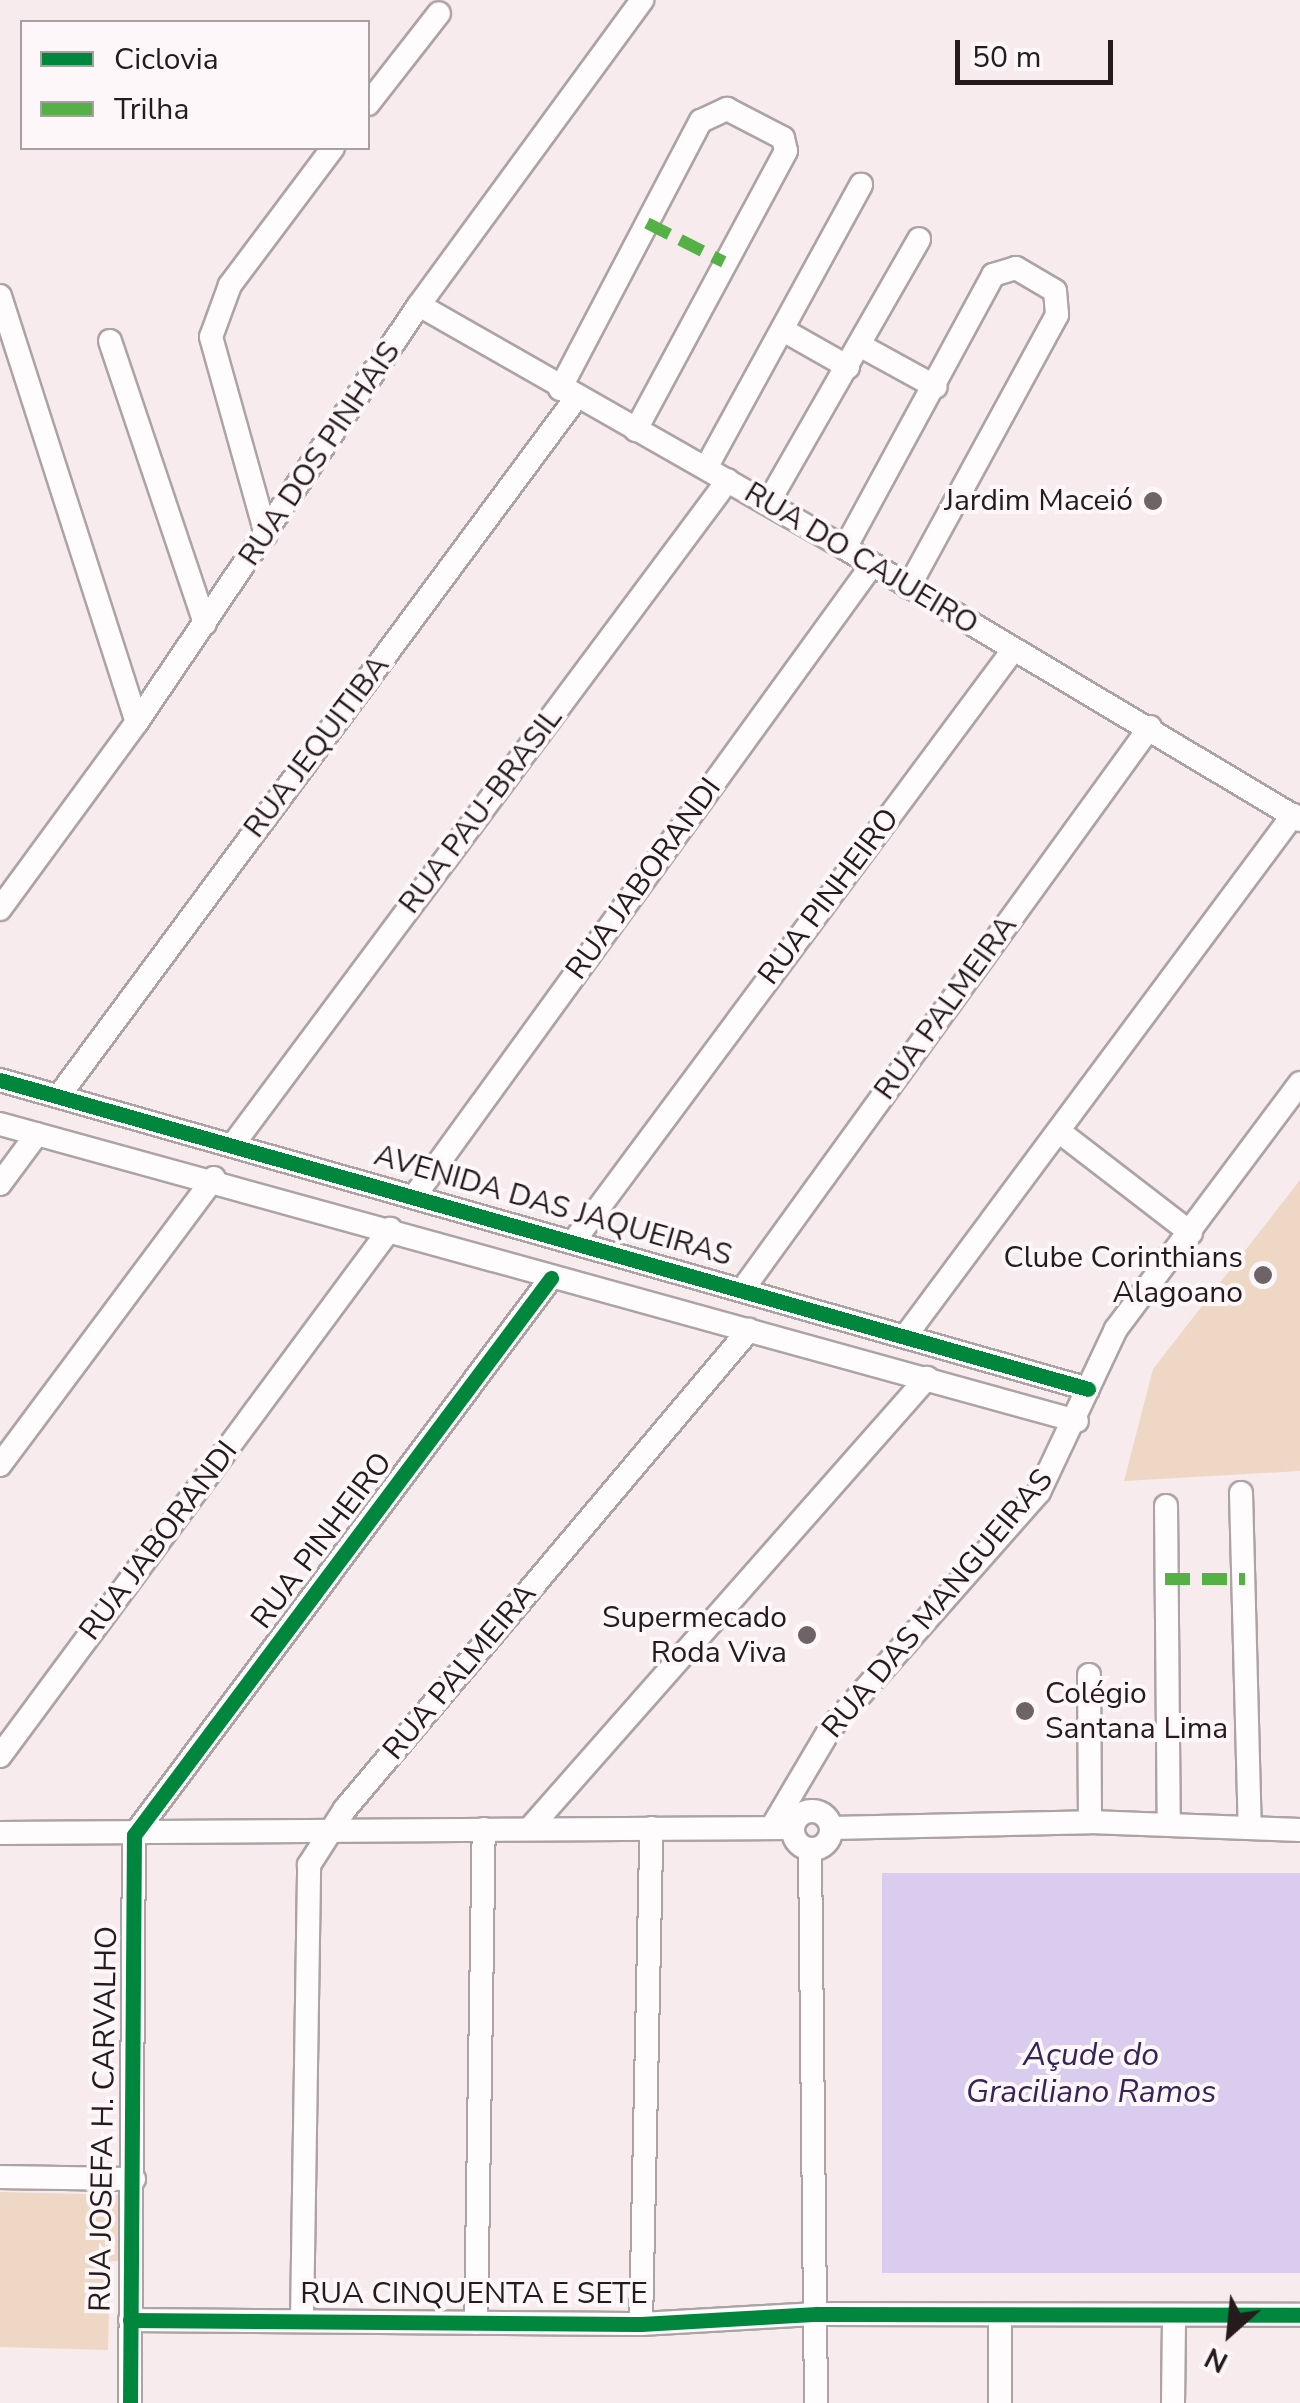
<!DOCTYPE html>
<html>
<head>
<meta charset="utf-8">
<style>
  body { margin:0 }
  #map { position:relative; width:1300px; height:2403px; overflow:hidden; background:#f7ebee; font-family:"Nunito Sans",sans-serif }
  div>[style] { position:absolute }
  .green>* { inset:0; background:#eed7c4 }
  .water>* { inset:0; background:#daccee; transform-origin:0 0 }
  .roads { filter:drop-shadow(2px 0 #ada3a5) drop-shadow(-2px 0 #ada3a5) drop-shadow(0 2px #ada3a5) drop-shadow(0 -2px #ada3a5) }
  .minor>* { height:22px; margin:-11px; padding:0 11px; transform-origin:11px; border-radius:11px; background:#fefcfc }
  .minor>.ring { margin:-11px; padding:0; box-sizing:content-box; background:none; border:22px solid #fefcfc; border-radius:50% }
  .quiet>* { height:12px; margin-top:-6px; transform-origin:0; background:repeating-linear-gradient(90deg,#55b145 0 25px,transparent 0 37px) }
  .cycleway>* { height:15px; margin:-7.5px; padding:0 7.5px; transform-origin:7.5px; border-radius:7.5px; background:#00873e }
  .dots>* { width:28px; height:28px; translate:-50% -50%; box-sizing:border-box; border:5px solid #fef7f9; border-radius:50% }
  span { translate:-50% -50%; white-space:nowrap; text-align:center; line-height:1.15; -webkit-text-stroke:8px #fef7f9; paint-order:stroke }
  .street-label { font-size:30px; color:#251b1d }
  .poi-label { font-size:30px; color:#251b1d }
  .right { translate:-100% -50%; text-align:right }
  .left { translate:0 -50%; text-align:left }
  .water-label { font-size:32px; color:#38225a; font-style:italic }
  .legend { position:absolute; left:20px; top:20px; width:350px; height:130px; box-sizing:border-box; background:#fef7f9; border:2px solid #a79fa1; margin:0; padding:12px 18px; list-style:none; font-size:30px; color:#251b1d }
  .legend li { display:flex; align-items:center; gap:20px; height:50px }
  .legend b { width:50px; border:2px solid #a79fa1 }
  .north { position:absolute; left:1180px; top:2283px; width:100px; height:100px; -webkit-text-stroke:8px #fef7f9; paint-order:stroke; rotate:207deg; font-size:28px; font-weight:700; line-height:40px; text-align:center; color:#251b1d }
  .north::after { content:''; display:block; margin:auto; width:35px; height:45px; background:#251b1d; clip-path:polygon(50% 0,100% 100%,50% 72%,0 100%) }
  .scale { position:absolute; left:955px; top:40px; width:158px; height:45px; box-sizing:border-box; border:5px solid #251b1d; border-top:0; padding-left:12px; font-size:30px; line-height:35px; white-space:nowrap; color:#251b1d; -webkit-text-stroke:8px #fef7f9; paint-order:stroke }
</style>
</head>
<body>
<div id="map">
  <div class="green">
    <i style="clip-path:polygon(1300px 1180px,1300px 1471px,1124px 1481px,1153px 1369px)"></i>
    <i style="clip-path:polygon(0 2192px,127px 2195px,129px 2261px,110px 2261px,108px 2350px,0 2347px)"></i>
  </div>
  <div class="water">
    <i style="left:882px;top:1873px;width:418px;height:400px"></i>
  </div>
  <div class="roads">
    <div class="minor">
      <i style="left:368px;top:104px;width:115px;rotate:-52deg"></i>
      <i style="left:0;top:296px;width:447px;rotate:72.2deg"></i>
      <i style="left:419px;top:305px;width:490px;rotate:29.7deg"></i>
      <i style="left:845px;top:548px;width:530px;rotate:30.87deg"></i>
      <i style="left:783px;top:330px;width:75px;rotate:29.6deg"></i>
      <i style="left:110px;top:341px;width:298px;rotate:71.4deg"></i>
      <i style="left:861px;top:346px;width:85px;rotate:28.7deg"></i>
      <i style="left:560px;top:389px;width:303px;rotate:-62.3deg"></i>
      <i style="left:701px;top:121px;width:29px;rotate:-25deg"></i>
      <i style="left:727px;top:109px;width:63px;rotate:27.4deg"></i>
      <i style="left:783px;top:138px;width:13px;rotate:77deg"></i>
      <i style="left:786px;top:151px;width:317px;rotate:118.3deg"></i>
      <i style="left:706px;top:468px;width:323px;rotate:-61.3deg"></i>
      <i style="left:768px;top:503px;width:304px;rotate:-60.2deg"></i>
      <i style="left:266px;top:534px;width:205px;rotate:-105.6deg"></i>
      <i style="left:211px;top:337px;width:55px;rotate:-69.9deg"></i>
      <i style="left:230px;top:285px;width:171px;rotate:-53.1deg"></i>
      <i style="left:845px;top:548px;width:311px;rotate:-61.5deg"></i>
      <i style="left:993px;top:275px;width:24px;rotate:-17deg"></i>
      <i style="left:1016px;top:268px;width:45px;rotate:30.5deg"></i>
      <i style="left:1055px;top:291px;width:24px;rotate:85deg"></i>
      <i style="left:1057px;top:315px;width:310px;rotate:118.6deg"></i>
      <i style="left:0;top:909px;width:232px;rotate:-53.8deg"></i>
      <i style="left:137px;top:722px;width:503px;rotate:-55.93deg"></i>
      <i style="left:419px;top:305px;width:378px;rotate:-53.8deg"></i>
      <i style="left:0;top:1080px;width:1131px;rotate:15.85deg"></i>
      <i style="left:59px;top:1096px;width:869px;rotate:-53.47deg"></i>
      <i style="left:0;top:1124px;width:1117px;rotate:15.42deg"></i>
      <i style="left:1061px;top:1133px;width:164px;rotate:37.6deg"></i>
      <i style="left:235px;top:1142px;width:825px;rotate:-53.32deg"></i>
      <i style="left:0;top:1184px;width:62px;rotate:-53.5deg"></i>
      <i style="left:416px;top:1194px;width:777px;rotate:-54.06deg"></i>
      <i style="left:574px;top:1241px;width:736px;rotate:-53.39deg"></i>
      <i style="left:743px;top:1289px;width:694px;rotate:-54.09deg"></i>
      <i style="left:907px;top:1334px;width:647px;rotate:-53.36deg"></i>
      <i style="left:0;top:1465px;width:358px;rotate:-53.3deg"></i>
      <i style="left:1241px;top:1493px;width:335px;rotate:88.5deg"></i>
      <i style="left:1166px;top:1506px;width:318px;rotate:89.5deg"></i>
      <i style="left:1089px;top:1675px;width:147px;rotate:89.6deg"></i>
      <i style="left:0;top:1756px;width:656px;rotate:-53.5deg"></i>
      <i class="ring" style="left:793px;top:1811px;width:16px;height:16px"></i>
      <i style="left:531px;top:1827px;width:599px;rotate:-48.59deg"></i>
      <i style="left:772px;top:1827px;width:114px;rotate:-59.4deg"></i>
      <i style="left:830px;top:1729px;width:316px;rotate:-48.6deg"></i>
      <i style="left:1039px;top:1492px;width:180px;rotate:-64.7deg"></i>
      <i style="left:1116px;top:1329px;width:307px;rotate:-53.2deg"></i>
      <i style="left:832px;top:1828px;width:258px;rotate:-1.3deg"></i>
      <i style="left:1090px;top:1822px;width:210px;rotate:2.2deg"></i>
      <i style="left:0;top:1833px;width:792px;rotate:-0.36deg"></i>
      <i style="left:810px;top:1850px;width:553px;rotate:89.38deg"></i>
      <i style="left:0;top:2177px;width:134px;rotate:0.9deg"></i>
      <i style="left:1000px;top:2316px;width:87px;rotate:90deg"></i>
      <i style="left:130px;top:2320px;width:511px;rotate:0.45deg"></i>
      <i style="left:641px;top:2324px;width:176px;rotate:-3.3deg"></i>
      <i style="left:817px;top:2314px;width:483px;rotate:0.1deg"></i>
      <i style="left:302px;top:2320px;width:455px;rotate:-89.1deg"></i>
      <i style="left:309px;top:1865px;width:67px;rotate:-57.3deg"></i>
      <i style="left:345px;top:1809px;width:627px;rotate:-49.85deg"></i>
      <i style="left:476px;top:2323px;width:494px;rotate:-89.1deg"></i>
      <i style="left:641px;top:2324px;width:496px;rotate:-88.8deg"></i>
      <i style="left:130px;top:2403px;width:568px;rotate:-89.6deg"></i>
      <i style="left:134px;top:1835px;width:696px;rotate:-53.18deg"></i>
      <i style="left:1173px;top:2403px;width:88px;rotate:-89.3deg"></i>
    </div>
  </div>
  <div class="quiet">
    <i style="left:647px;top:223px;width:86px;rotate:26.9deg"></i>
    <i style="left:1165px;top:1579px;width:80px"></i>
  </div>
  <div class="cycleway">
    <i style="left:0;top:1080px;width:1131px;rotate:15.85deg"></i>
    <i style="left:130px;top:2320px;width:511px;rotate:0.45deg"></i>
    <i style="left:641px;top:2324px;width:176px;rotate:-3.3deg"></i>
    <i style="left:817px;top:2314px;width:483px;rotate:0.1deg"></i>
    <i style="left:130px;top:2403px;width:568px;rotate:-89.6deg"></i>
    <i style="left:134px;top:1835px;width:696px;rotate:-53.18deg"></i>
  </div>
  <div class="dots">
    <i style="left:1153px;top:501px;background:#6e6466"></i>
    <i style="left:1263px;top:1275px;background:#6e6466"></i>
    <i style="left:807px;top:1635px;background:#6e6466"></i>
    <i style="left:1025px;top:1711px;background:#6e6466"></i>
  </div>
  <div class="street-label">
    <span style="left:320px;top:454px;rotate:-56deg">RUA DOS PINHAIS</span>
    <span style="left:861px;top:559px;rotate:31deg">RUA DO CAJUEIRO</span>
    <span style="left:317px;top:747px;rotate:-53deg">RUA JEQUITIBA</span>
    <span style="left:481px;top:811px;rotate:-53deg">RUA PAU-BRASIL</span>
    <span style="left:644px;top:879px;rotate:-54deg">RUA JABORANDI</span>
    <span style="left:829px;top:897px;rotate:-53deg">RUA PINHEIRO</span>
    <span style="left:946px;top:1008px;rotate:-54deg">RUA PALMEIRA</span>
    <span style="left:553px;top:1206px;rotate:16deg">AVENIDA DAS JAQUEIRAS</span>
    <span style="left:159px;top:1541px;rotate:-53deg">RUA JABORANDI</span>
    <span style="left:322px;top:1541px;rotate:-53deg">RUA PINHEIRO</span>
    <span style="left:938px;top:1604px;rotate:-50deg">RUA DAS MANGUEIRAS</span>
    <span style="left:460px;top:1672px;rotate:-50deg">RUA PALMEIRA</span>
    <span style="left:104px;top:2119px;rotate:-89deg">RUA JOSEFA H. CARVALHO</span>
    <span style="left:474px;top:2294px">RUA CINQUENTA E SETE</span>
  </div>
  <div class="poi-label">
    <span class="right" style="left:1133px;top:501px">Jardim Maceió</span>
    <span class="right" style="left:1243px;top:1275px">Clube Corinthians<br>Alagoano</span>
    <span class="right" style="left:787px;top:1635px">Supermecado<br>Roda Viva</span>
    <span class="left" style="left:1045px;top:1711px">Colégio<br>Santana Lima</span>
  </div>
  <div class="water-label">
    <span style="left:1091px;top:2074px">Açude do<br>Graciliano Ramos</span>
  </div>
  <ul class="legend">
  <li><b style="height:12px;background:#00873e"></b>Ciclovia</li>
  <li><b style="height:12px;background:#55b145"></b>Trilha</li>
  </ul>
  <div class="north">N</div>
  <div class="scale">50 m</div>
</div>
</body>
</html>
